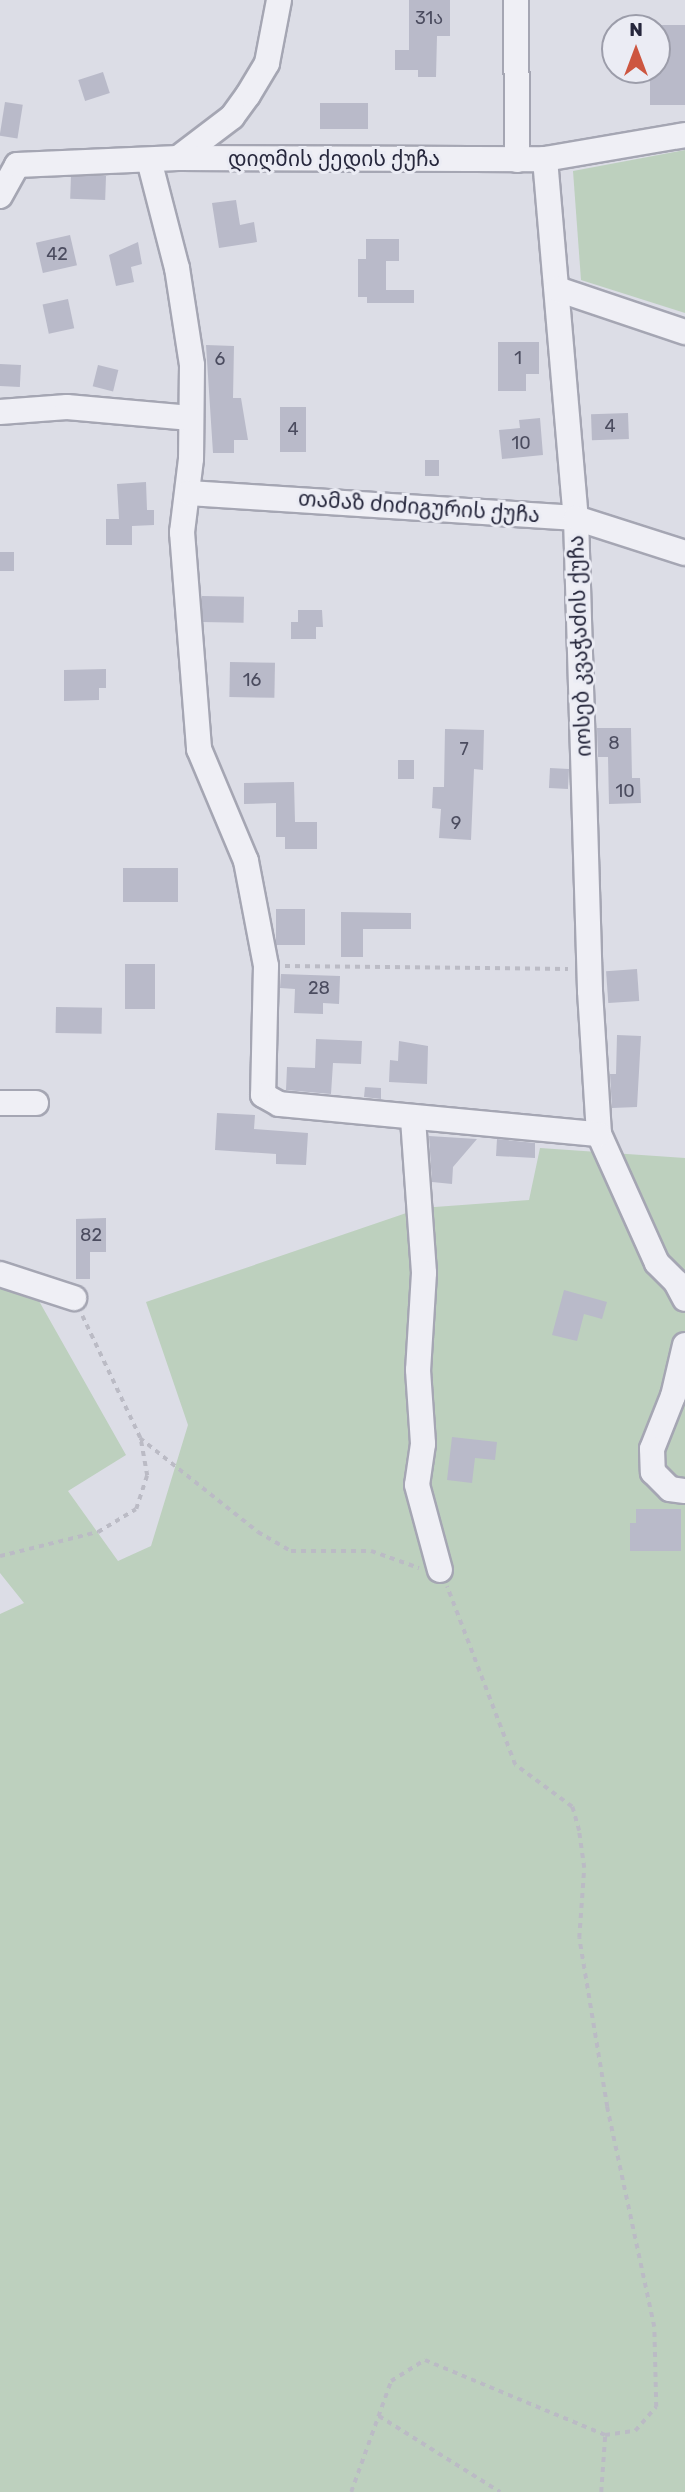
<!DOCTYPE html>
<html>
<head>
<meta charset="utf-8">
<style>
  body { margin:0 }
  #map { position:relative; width:685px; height:2492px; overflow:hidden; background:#dcdde6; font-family:Rubik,"Noto Sans Georgian",sans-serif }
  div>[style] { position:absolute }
  .green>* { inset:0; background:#bdd0be }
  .building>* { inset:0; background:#b9bac9; transform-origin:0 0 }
  .path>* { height:3.5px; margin-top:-1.75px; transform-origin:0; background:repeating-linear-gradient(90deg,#bbbbc5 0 5px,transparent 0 10px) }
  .roads { filter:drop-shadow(2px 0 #a5a6b3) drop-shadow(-2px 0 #a5a6b3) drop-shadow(0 2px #a5a6b3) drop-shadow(0 -2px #a5a6b3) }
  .minor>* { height:24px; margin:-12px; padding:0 12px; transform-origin:12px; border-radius:12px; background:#efeff5 }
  span { translate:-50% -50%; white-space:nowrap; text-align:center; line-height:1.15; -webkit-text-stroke:6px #ebecf4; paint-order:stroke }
  .number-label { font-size:18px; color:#4b4c5f }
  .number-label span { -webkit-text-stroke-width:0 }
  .street-label { font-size:21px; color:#26273c }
  .north { position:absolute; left:601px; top:14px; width:70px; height:70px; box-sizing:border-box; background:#ebecf4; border:2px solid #9c9daa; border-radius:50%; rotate:0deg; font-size:19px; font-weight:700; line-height:28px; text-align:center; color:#26273c }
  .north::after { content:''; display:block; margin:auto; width:24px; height:32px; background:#cd5640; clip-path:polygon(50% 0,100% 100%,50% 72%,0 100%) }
</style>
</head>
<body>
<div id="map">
  <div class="green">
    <i style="clip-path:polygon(685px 150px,685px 313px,581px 280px,573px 171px)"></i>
    <i style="clip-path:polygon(540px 1148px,685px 1158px,685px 2492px,0 2492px,0 1614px,24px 1603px,0 1573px,0 1281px,39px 1301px,126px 1455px,68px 1491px,118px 1561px,151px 1546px,188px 1425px,146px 1302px,421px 1208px,529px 1200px)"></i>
  </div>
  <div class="building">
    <i style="clip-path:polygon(409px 0,450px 0,450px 36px,437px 36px,436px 77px,418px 77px,418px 70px,395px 70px,395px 50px,409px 50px)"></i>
    <i style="clip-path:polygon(657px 25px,685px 25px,685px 105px,650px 105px,650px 70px,657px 70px)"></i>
    <i style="left:103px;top:72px;width:22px;height:26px;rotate:72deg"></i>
    <i style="left:5px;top:102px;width:18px;height:34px;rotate:9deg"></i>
    <i style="left:320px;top:103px;width:48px;height:26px"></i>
    <i style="left:106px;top:176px;width:24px;height:35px;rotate:92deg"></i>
    <i style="clip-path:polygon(236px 200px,240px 225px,254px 222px,257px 242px,219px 248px,212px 203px)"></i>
    <i style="left:70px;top:235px;width:31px;height:35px;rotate:77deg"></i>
    <i style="clip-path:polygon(366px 239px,399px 239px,399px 261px,386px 261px,386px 290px,414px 290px,414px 303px,367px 303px,367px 297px,358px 297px,358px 259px,366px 259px)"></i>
    <i style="clip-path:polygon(138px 242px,142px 264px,131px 267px,134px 282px,116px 286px,109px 255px)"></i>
    <i style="left:68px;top:299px;width:30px;height:26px;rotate:78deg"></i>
    <i style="clip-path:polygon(498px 342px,539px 342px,539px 374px,526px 374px,526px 391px,498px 391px)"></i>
    <i style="clip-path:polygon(206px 345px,234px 346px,233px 398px,241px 398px,248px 440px,234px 440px,234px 453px,213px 453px)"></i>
    <i style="left:0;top:364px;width:21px;height:22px;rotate:3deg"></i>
    <i style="left:98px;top:365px;width:21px;height:22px;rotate:14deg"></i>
    <i style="left:280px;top:407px;width:26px;height:45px"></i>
    <i style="left:628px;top:413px;width:26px;height:37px;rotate:88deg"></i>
    <i style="clip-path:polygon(540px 418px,543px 455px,502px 459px,499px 430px,520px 428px,519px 420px)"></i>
    <i style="left:425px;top:460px;width:14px;height:16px"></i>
    <i style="clip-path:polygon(146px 482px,147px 510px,154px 510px,154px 525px,132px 526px,132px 545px,106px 545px,106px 519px,119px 519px,117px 484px)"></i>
    <i style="left:0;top:552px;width:14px;height:19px"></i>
    <i style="left:202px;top:596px;width:42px;height:26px;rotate:1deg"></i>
    <i style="clip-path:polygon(298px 610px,322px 610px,323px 627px,316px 627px,316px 639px,291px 639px,291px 622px,298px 622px)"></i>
    <i style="left:230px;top:662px;width:45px;height:35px;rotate:1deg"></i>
    <i style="clip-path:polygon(106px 669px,106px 688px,99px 688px,99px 700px,64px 701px,64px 670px)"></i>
    <i style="clip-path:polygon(597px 728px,631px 728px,632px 778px,640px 778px,641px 803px,609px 804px,608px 757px,598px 757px)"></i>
    <i style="clip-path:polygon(445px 729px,484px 730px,483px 770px,474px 769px,471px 840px,439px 838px,441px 809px,432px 808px,433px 787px,444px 787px)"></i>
    <i style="left:398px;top:760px;width:16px;height:19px"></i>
    <i style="left:550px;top:768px;width:19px;height:20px;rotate:3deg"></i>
    <i style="clip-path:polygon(294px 782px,295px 822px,317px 822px,317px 849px,285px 849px,285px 837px,276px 837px,276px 803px,244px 804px,244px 783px)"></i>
    <i style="left:123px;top:868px;width:55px;height:34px"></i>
    <i style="left:276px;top:909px;width:29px;height:36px"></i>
    <i style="clip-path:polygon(341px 912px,411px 913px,411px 929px,363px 929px,363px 957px,341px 957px)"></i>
    <i style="left:125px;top:964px;width:30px;height:45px"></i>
    <i style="left:637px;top:969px;width:32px;height:31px;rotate:86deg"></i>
    <i style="clip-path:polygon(281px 974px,340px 976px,339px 1004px,323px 1003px,323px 1014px,294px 1013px,295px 989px,280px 988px)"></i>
    <i style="left:56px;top:1007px;width:46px;height:26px;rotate:1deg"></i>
    <i style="clip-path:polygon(617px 1035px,641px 1036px,637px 1107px,612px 1108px,610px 1074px,616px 1074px)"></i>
    <i style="clip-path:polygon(316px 1039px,362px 1041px,361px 1064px,333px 1063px,331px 1094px,286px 1090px,287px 1067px,315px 1068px)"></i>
    <i style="clip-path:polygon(399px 1041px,428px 1046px,427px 1084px,389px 1082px,390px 1060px,398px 1061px)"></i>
    <i style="clip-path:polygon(365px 1087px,381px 1088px,381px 1099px,364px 1097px)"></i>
    <i style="clip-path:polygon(217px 1113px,255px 1115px,254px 1129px,308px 1133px,306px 1165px,276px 1164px,276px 1154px,215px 1150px)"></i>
    <i style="clip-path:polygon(429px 1136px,477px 1139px,453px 1167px,452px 1184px,432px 1182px)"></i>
    <i style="clip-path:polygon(497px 1139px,535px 1143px,535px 1158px,496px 1156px)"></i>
    <i style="clip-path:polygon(106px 1218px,106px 1252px,90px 1252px,90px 1279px,76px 1279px,76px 1219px)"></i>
    <i style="clip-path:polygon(564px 1290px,607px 1302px,602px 1319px,584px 1314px,577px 1341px,552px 1335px)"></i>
    <i style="clip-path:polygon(452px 1437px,497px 1442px,495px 1460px,475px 1458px,472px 1483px,447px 1480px)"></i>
    <i style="clip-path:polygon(636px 1509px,681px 1509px,681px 1551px,630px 1551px,630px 1523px,636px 1523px)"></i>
  </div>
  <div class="path">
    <i style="left:285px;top:966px;width:283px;rotate:0.6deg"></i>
    <i style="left:140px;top:1438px;width:151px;rotate:38.5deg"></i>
    <i style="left:258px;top:1532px;width:38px;rotate:30deg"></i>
    <i style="left:291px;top:1551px;width:80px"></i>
    <i style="left:371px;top:1551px;width:51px;rotate:19.5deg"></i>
    <i style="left:0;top:1556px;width:101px;rotate:-13.8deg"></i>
    <i style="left:98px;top:1532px;width:44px;rotate:-31.2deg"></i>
    <i style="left:136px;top:1509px;width:35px;rotate:-72deg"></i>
    <i style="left:147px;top:1476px;width:39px;rotate:-100deg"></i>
    <i style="left:140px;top:1438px;width:135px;rotate:-115.4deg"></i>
    <i style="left:379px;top:2416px;width:143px;rotate:32.1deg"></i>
    <i style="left:351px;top:2492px;width:118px;rotate:-70.2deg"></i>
    <i style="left:391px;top:2381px;width:40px;rotate:-32deg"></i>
    <i style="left:425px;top:2360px;width:195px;rotate:22.6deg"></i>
    <i style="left:605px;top:2435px;width:30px;rotate:-8deg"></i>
    <i style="left:635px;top:2431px;width:32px;rotate:-49deg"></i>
    <i style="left:656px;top:2407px;width:80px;rotate:-91.4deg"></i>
    <i style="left:654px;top:2327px;width:225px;rotate:-102.1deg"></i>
    <i style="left:607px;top:2107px;width:171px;rotate:-99.4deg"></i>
    <i style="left:579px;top:1938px;width:70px;rotate:-85.9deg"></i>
    <i style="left:584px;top:1868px;width:37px;rotate:-98deg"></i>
    <i style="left:579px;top:1831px;width:25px;rotate:-106deg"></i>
    <i style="left:572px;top:1807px;width:71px;rotate:-143.6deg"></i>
    <i style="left:515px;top:1765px;width:191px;rotate:-110.9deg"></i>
    <i style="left:601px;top:2492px;width:57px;rotate:-86deg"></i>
  </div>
  <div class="roads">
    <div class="minor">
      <i style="left:516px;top:0;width:160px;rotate:89.6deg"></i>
      <i style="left:178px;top:158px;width:68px;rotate:-37.2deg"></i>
      <i style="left:232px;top:117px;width:27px;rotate:-54deg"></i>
      <i style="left:248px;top:95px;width:37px;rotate:-59deg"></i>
      <i style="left:267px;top:63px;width:64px;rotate:-79.2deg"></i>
      <i style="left:545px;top:159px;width:360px;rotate:85.1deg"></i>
      <i style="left:576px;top:518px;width:473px;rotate:88.3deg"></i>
      <i style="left:590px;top:991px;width:143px;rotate:86.4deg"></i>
      <i style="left:599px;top:1134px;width:141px;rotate:65.8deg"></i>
      <i style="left:657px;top:1263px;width:27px;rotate:45deg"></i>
      <i style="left:676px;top:1282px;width:19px;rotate:62deg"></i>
      <i style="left:149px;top:160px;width:112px;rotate:75.5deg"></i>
      <i style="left:177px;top:268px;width:98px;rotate:81.2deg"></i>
      <i style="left:192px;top:365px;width:94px;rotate:90.6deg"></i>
      <i style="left:191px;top:459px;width:74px;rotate:97deg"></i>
      <i style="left:182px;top:532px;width:218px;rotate:85.5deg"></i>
      <i style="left:199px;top:749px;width:121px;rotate:67.2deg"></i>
      <i style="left:246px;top:861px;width:107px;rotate:79.2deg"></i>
      <i style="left:266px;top:966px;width:129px;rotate:91.3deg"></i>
      <i style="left:263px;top:1095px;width:18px;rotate:29deg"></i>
      <i style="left:279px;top:1104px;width:321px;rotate:5.4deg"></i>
      <i style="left:0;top:196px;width:35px;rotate:-61deg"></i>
      <i style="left:17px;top:165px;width:161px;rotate:-2.5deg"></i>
      <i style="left:178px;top:158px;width:367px;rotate:0.2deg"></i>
      <i style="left:545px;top:159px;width:142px;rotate:-9.7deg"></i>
      <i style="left:557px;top:289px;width:135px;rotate:18.6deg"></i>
      <i style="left:0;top:412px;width:67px;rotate:-4.3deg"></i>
      <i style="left:67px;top:407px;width:124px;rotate:5.1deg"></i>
      <i style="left:189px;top:493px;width:388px;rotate:3.7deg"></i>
      <i style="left:576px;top:518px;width:114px;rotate:17.8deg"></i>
      <i style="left:0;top:1103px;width:36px"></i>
      <i style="left:413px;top:1119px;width:154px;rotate:85.9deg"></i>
      <i style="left:424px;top:1273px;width:97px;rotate:93.5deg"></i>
      <i style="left:418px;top:1370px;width:74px;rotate:86.1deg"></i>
      <i style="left:423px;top:1444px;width:41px;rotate:98.3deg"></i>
      <i style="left:417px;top:1485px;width:88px;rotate:74.9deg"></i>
      <i style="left:0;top:1274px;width:78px;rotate:18deg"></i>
      <i style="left:685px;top:1345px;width:52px;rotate:103.2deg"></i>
      <i style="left:673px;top:1396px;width:57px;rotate:111.6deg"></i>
      <i style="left:652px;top:1449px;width:23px;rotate:88deg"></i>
      <i style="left:653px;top:1472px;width:24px;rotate:45deg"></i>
      <i style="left:670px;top:1489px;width:15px;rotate:8deg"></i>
    </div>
  </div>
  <div class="number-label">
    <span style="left:429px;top:18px">31ა</span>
    <span style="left:57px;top:254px">42</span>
    <span style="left:518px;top:358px">1</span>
    <span style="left:220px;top:359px">6</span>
    <span style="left:610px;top:426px">4</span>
    <span style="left:293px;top:429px">4</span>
    <span style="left:521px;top:443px">10</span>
    <span style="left:252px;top:680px">16</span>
    <span style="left:614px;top:743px">8</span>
    <span style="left:464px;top:749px">7</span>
    <span style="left:625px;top:791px">10</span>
    <span style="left:456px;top:823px">9</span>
    <span style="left:319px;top:988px">28</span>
    <span style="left:91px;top:1235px">82</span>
  </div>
  <div class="street-label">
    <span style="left:334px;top:159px">დიღმის ქედის ქუჩა</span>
    <span style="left:419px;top:507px;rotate:4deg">თამაზ ძიძიგურის ქუჩა</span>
    <span style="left:580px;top:646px;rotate:-92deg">იოსებ კვაჭაძის ქუჩა</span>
  </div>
  <div class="north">N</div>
</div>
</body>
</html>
